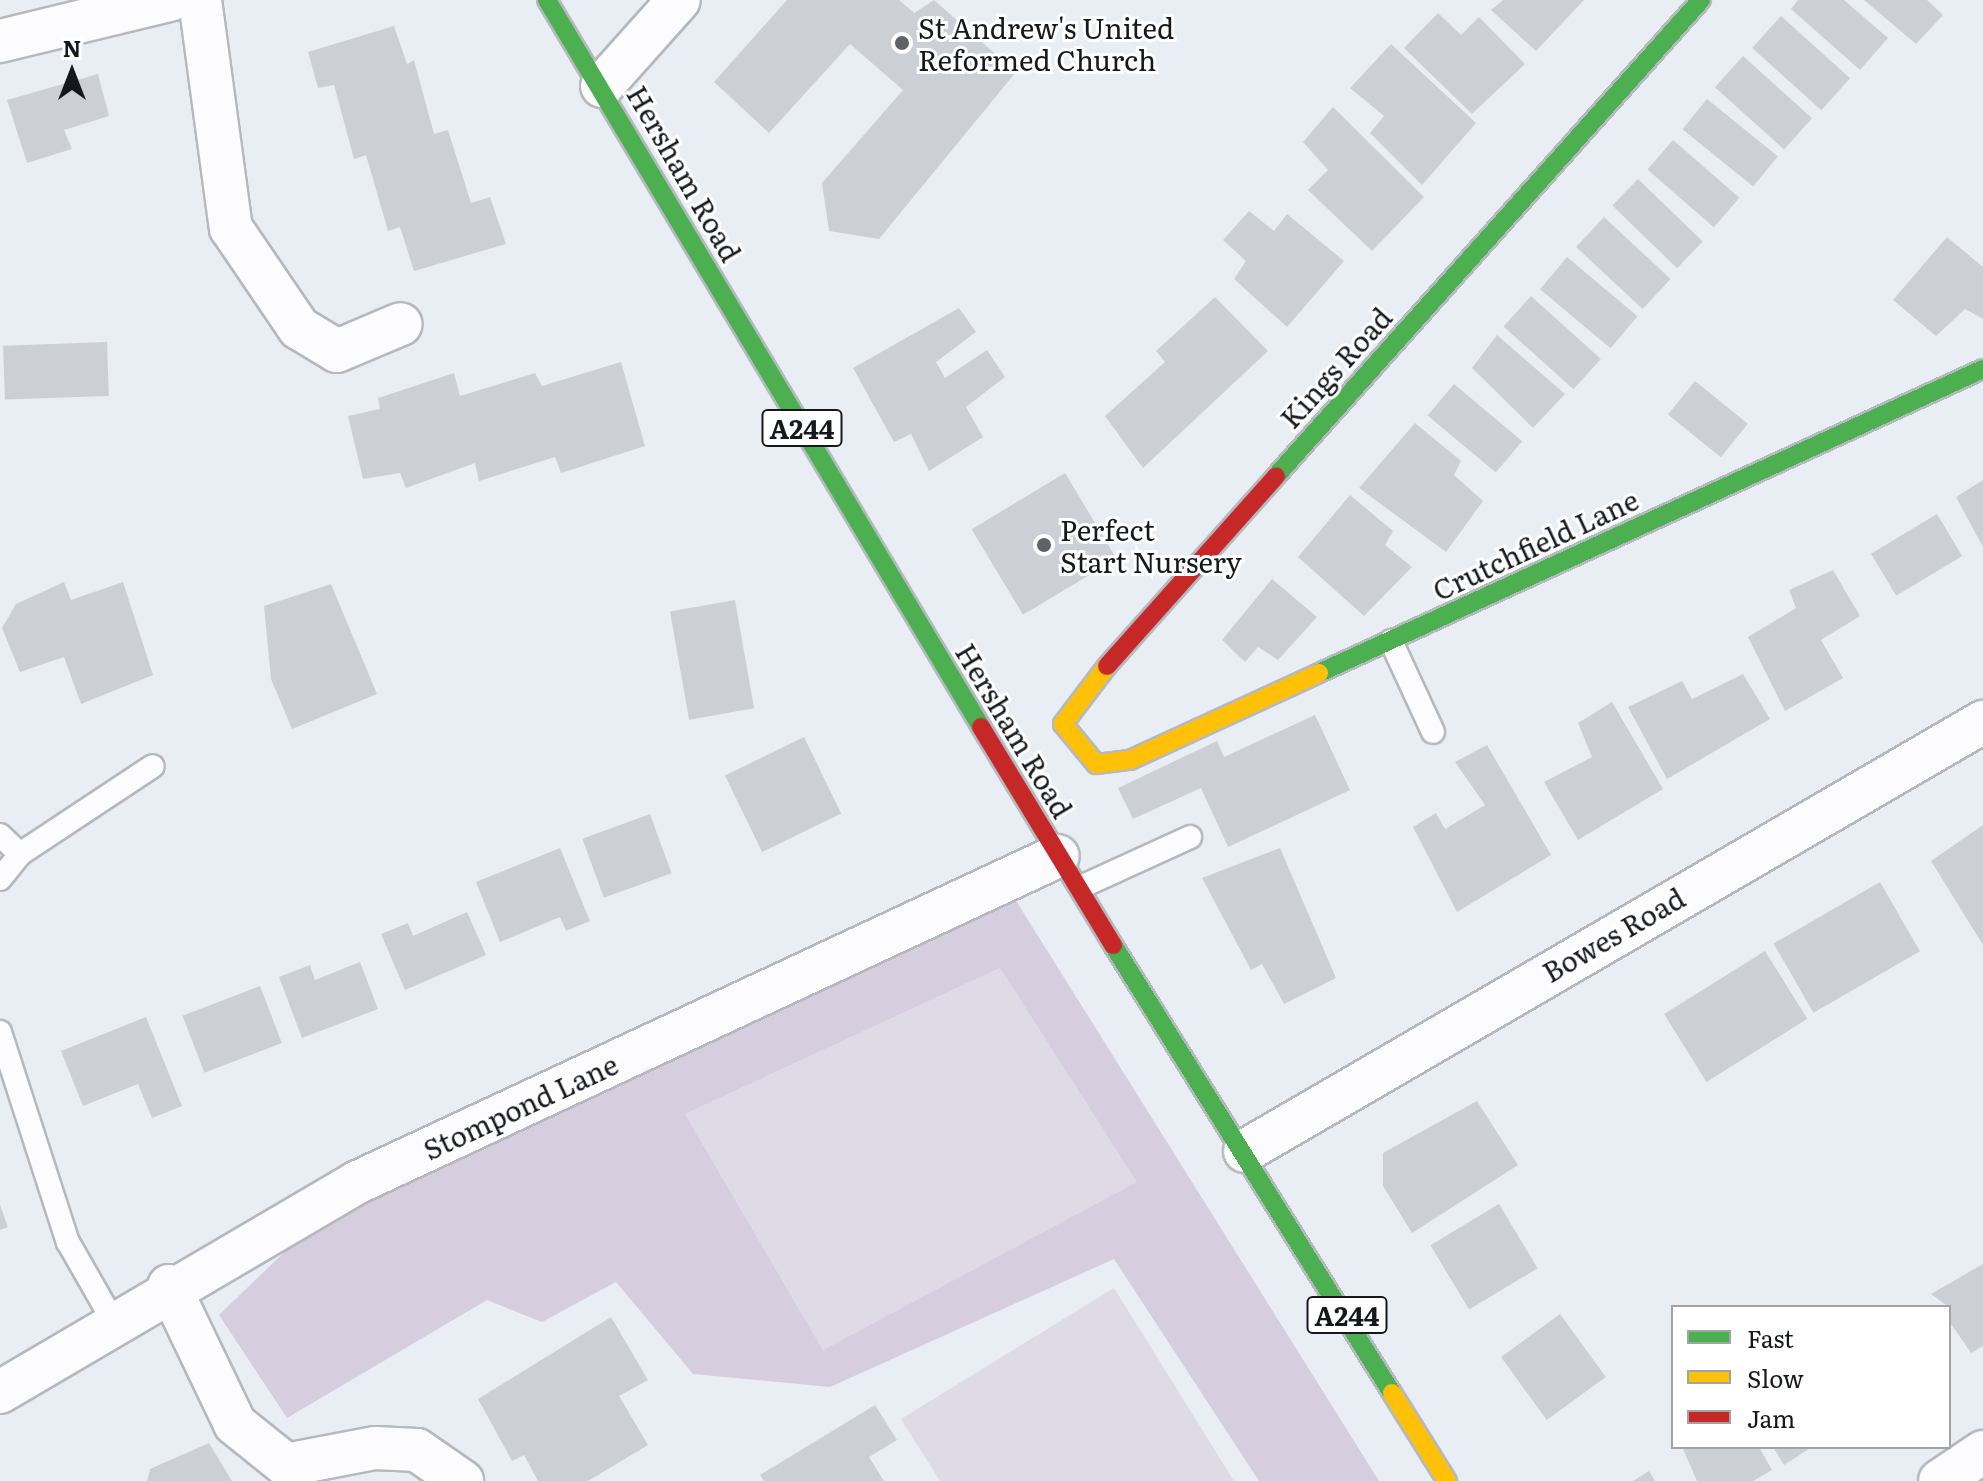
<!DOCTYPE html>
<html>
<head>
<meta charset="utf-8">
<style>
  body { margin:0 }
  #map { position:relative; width:1983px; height:1481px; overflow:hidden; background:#e9eef5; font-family:Literata,serif }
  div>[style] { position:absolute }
  .green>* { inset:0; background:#dedae6 }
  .forest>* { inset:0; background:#d6cedf }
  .building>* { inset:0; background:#cdcfd7; transform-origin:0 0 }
  .roads { filter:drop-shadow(2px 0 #b5b9bf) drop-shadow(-2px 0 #b5b9bf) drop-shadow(0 2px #b5b9bf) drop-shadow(0 -2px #b5b9bf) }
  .lane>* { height:22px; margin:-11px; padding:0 11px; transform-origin:11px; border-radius:11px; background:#fcfcfe }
  .street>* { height:42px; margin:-21px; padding:0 21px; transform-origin:21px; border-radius:21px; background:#fcfcfe }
  .fast>* { height:18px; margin:-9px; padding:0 9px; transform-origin:9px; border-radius:9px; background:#4caf50 }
  .slow>* { height:18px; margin:-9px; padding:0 9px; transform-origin:9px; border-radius:9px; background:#ffc107 }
  .jam>* { height:18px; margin:-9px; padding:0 9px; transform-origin:9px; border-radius:9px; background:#c62828 }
  .dots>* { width:22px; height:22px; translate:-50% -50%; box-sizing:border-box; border:4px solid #fff; border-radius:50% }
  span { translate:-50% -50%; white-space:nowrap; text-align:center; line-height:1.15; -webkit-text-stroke:6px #fff; paint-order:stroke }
  .shield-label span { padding:2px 6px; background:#fff; border:2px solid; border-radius:6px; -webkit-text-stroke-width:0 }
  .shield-label { font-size:26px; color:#15181d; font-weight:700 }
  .poi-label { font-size:28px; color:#15181d }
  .left { translate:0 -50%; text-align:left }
  .street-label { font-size:28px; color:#15181d }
  .legend { position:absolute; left:1671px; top:1305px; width:280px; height:144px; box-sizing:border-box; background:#fff; border:2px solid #a1a3a5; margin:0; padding:10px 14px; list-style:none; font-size:24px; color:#15181d }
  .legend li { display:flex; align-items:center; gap:16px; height:40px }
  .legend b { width:40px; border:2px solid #a1a3a5 }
  .north { position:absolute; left:32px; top:32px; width:80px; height:80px; -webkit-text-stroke:6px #fff; paint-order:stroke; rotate:0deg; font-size:22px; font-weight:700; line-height:32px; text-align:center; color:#15181d }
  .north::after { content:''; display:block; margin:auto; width:28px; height:36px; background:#15181d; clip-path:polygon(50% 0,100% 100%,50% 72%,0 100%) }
</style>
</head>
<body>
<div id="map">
  <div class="green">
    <i style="clip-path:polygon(1000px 968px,1138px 1182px,823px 1350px,685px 1114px)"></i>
    <i style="clip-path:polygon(1114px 1288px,1234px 1481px,940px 1481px,901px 1419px)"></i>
  </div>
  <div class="forest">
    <i style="clip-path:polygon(evenodd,1003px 880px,1379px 1481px,1259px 1481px,1114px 1259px,830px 1387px,693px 1374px,616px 1282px,542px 1322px,487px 1300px,287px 1418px,219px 1315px,356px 1183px,1003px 880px,1000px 968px,1137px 1182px,823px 1350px,685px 1114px,1000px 968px)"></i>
  </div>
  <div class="building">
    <i style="clip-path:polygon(787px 0,899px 0,914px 13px,934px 0,1016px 72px,879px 239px,829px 231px,822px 183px,903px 90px,850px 44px,769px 133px,714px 82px)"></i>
    <i style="clip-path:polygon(1503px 0,1584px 0,1536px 51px,1491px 10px)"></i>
    <i style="clip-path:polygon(1798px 0,1844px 0,1888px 38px,1860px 70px,1791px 9px)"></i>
    <i style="clip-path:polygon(1864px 0,1927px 0,1943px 15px,1916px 44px)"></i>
    <i style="clip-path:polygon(1438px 13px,1461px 35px,1479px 17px,1525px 64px,1472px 114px,1404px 48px)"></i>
    <i style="left:1781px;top:16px;width:93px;height:43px;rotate:42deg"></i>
    <i style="clip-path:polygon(394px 26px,407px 64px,414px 60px,434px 134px,448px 130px,471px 203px,490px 197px,506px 244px,414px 271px,400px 227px,388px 231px,366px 155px,354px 159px,334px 85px,318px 88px,308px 52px)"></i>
    <i style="clip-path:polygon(1391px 44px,1476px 123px,1422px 185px,1370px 133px,1384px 116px,1350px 88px)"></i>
    <i style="left:1743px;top:56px;width:93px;height:42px;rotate:42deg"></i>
    <i style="clip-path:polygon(98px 74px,109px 116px,64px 130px,72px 149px,27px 163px,7px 100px)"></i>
    <i style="left:1707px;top:99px;width:91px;height:39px;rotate:39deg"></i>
    <i style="clip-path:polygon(1333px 107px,1424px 197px,1372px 251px,1308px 190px,1328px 170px,1303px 142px)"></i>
    <i style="left:1673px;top:140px;width:88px;height:39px;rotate:41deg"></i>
    <i style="left:1638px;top:179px;width:90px;height:37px;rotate:44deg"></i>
    <i style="clip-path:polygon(1249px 211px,1274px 231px,1287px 214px,1344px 261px,1287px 327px,1234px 279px,1246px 261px,1223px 240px)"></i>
    <i style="left:1604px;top:217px;width:91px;height:41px;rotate:43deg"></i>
    <i style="clip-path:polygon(1947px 237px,1983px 267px,1983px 319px,1965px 309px,1936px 336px,1893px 300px)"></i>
    <i style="left:1567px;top:257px;width:92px;height:42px;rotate:40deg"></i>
    <i style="left:1531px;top:296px;width:94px;height:41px;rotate:42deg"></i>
    <i style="clip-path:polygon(1215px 297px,1268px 351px,1143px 468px,1105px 416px,1165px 362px,1156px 351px)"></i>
    <i style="clip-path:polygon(959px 308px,976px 332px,936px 362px,945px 378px,987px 350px,1005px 377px,966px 407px,983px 437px,929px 471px,911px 434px,894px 442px,853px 368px)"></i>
    <i style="clip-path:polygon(1497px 335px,1565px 394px,1533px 428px,1472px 368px)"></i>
    <i style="left:107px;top:342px;width:54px;height:104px;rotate:88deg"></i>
    <i style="clip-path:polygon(621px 362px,645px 446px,561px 473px,555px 457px,479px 481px,475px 463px,406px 488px,400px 473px,363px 479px,348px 416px,380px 409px,378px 398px,454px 373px,460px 396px,535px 373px,542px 386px)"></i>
    <i style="left:1695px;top:381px;width:68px;height:43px;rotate:39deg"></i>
    <i style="left:1454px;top:384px;width:89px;height:41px;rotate:40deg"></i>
    <i style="clip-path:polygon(1415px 423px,1461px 461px,1454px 475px,1483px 501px,1446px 552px,1359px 488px)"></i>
    <i style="left:1065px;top:473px;width:100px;height:109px;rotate:59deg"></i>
    <i style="clip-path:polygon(1983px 480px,1983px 547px,1956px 497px)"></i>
    <i style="clip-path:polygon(1350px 495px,1393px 531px,1385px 545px,1412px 567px,1364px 616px,1298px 557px)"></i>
    <i style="left:1937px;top:514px;width:49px;height:77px;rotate:59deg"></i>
    <i style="clip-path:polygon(1833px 570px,1860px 616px,1821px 640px,1843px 678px,1785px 711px,1748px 637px,1796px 608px,1789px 590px)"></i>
    <i style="clip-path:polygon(1272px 579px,1317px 617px,1278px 660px,1258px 647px,1245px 662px,1222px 640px)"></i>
    <i style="clip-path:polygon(64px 582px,71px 600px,123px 582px,153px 675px,81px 704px,64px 657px,20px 672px,2px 628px,16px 604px)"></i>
    <i style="clip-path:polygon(331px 584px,377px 694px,292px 729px,271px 679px,264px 606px)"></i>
    <i style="left:735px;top:600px;width:110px;height:66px;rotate:80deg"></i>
    <i style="clip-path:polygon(1743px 674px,1770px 719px,1667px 779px,1628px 707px,1682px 681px,1692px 699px)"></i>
    <i style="clip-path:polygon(1612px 702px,1663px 789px,1578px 840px,1544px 782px,1592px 757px,1578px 723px)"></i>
    <i style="clip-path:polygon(1315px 715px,1350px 790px,1228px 847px,1201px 788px,1133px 819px,1118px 788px,1217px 741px,1224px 757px)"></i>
    <i style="left:804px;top:737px;width:85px;height:88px;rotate:64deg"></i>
    <i style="clip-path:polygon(1487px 745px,1551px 855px,1457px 912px,1413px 827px,1436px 813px,1445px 829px,1485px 805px,1455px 762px)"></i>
    <i style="left:650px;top:814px;width:63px;height:72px;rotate:70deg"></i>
    <i style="clip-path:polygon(1983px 825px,1983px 945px,1931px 861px)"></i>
    <i style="clip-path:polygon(560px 848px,590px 921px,566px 931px,560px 917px,500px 942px,476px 882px)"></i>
    <i style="clip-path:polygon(1280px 848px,1336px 978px,1284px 1004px,1262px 964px,1251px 970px,1202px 878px)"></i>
    <i style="left:1880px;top:882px;width:80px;height:123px;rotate:60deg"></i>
    <i style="clip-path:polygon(467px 912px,486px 955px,405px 990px,381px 934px,408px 923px,413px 936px)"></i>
    <i style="left:1765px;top:951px;width:80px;height:119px;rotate:58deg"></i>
    <i style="clip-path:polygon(360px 962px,378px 1009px,302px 1038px,279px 977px,310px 965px,315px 980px)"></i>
    <i style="left:260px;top:986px;width:61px;height:83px;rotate:69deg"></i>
    <i style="clip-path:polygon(146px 1017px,182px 1106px,152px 1118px,138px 1084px,83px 1106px,61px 1051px)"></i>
    <i style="clip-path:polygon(1477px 1101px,1518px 1165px,1412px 1233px,1383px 1186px,1383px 1153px)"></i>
    <i style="left:1499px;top:1204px;width:75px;height:80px;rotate:59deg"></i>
    <i style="clip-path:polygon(0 1205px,8px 1227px,0 1230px)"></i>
    <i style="clip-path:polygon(1983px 1264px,1983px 1346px,1971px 1353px,1949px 1321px,1949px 1307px,1931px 1294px)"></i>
    <i style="left:1560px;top:1314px;width:78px;height:73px;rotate:54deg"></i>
    <i style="clip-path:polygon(611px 1317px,648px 1380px,619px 1396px,648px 1445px,588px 1481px,538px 1481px,524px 1455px,512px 1461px,478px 1399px)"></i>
    <i style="clip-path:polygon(875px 1405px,897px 1440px,869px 1457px,884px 1481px,764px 1481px,760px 1475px)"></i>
    <i style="clip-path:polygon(209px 1443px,232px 1481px,147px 1481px,150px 1469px)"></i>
    <i style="clip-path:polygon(1682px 1447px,1759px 1447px,1772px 1470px,1753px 1481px,1697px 1481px)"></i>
    <i style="clip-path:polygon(1773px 1447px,1812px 1447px,1784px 1465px)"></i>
    <i style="clip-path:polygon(1649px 1471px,1655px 1481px,1633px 1481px)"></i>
  </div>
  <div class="roads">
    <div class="lane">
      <i style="left:1391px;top:641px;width:100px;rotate:65.2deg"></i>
      <i style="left:0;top:835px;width:28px;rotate:44deg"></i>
      <i style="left:0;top:879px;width:32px;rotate:-51deg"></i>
      <i style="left:20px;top:854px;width:159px;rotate:-33.5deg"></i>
      <i style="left:1081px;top:887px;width:120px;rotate:-24.6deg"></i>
      <i style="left:0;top:1032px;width:221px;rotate:72.1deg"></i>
      <i style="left:68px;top:1242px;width:91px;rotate:60.3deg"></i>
    </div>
    <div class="street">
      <i style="left:200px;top:0;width:230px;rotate:82.3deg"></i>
      <i style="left:231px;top:228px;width:121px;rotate:55.8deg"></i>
      <i style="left:299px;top:328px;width:44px;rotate:31.2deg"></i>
      <i style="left:337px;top:351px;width:69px;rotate:-22.9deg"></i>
      <i style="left:0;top:41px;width:175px;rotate:-13.6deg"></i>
      <i style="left:602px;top:86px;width:115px;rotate:-48.2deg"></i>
      <i style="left:1245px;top:1151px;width:854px;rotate:-30.17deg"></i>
      <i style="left:169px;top:1286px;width:153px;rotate:64.4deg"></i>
      <i style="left:235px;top:1424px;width:65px;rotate:38.8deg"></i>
      <i style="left:286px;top:1465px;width:91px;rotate:-10.8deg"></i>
      <i style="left:375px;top:1448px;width:42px;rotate:2.7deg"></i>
      <i style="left:417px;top:1450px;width:55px;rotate:34.6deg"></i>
      <i style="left:0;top:1392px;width:413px;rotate:-30.4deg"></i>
      <i style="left:356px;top:1183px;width:774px;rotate:-24.98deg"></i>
      <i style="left:1940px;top:1481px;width:52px;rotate:-34deg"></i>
    </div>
    <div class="fast">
      <i style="left:547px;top:0;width:847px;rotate:59.16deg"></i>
      <i style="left:1276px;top:476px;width:638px;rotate:-48.24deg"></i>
      <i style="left:1319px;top:673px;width:730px;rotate:-24.6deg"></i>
      <i style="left:1113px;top:945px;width:528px;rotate:58.09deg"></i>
    </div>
    <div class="slow">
      <i style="left:1107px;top:666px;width:73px;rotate:127.2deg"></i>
      <i style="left:1063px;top:724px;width:52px;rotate:50.5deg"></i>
      <i style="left:1096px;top:764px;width:34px;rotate:-7deg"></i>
      <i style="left:1130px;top:760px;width:208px;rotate:-24.7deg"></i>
      <i style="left:1392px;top:1393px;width:104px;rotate:58deg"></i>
    </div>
    <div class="jam">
      <i style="left:1107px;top:666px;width:254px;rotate:-48.3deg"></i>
      <i style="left:981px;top:727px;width:255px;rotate:58.8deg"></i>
    </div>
  </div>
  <div class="dots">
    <i style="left:902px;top:43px;background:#5f6369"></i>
    <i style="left:1044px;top:545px;background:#5f6369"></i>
  </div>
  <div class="shield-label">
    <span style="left:802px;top:428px">A244</span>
    <span style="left:1347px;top:1315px">A244</span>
  </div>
  <div class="poi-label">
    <span class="left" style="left:918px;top:43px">St Andrew's United<br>Reformed Church</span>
    <span class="left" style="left:1060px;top:545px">Perfect<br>Start Nursery</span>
  </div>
  <div class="street-label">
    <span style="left:685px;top:173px;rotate:60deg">Hersham Road</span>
    <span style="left:1335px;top:367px;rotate:-48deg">Kings Road</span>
    <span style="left:1535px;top:544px;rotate:-25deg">Crutchfield Lane</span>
    <span style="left:1015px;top:730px;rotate:59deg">Hersham Road</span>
    <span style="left:1613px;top:934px;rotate:-30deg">Bowes Road</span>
    <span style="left:520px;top:1106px;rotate:-25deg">Stompond Lane</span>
  </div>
  <ul class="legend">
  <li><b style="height:10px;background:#4caf50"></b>Fast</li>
  <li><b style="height:10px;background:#ffc107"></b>Slow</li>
  <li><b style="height:10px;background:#c62828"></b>Jam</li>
  </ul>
  <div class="north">N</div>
</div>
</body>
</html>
